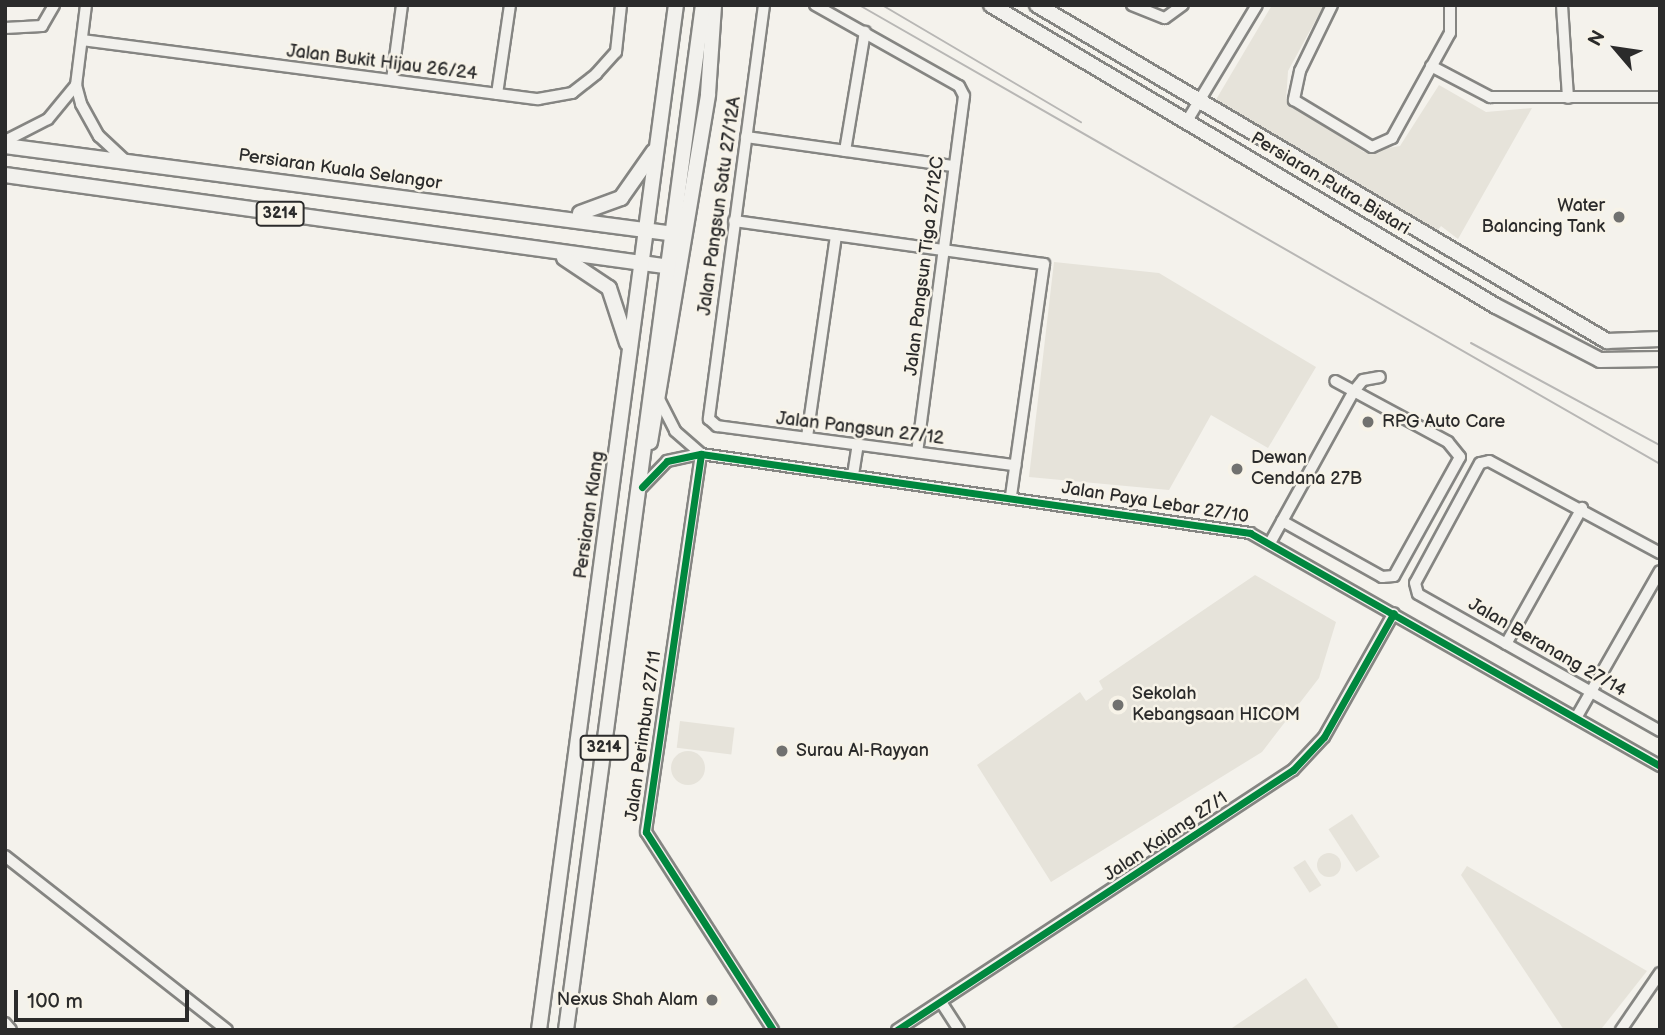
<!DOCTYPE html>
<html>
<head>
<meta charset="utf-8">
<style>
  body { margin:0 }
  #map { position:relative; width:1665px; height:1035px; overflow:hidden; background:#f4f2ec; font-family:"Balsamiq Sans",sans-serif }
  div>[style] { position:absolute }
  .green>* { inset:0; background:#e6e3da; transform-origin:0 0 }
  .round { border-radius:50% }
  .roads { filter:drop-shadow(2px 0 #858582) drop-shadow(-2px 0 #858582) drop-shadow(0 2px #858582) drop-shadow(0 -2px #858582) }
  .street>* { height:10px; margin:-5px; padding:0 5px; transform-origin:5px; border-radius:5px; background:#f2f1ed }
  .secondary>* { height:14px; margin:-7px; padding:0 7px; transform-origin:7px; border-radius:7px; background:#f2f1ed }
  .primary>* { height:14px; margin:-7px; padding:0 7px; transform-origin:7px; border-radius:7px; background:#f2f1ed }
  .tram>* { height:2px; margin:-1px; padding:0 1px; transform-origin:1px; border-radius:1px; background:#b8b7b5 }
  .cycleway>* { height:7px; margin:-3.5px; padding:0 3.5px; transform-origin:3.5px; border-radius:3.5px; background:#00873e }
  .dots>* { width:19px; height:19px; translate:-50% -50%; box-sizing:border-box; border:4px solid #f7f3e8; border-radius:50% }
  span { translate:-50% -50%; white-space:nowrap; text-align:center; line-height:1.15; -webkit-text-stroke:5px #f7f3e8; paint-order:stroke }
  .shield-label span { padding:2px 5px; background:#f7f3e8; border:2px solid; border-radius:5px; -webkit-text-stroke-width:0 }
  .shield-label { font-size:16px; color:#2b2b2b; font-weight:700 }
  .street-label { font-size:18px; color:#2b2b2b }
  .poi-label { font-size:18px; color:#2b2b2b }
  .right { translate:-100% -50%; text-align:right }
  .left { translate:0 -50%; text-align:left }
  .frame { position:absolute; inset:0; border:7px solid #2b2b2b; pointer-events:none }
  .north { position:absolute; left:1581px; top:14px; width:70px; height:70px; -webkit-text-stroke:5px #f7f3e8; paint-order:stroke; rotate:299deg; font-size:19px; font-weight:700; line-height:28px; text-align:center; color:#2b2b2b }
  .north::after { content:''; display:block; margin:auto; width:24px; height:32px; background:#2b2b2b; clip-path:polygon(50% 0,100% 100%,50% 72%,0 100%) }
  .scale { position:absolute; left:14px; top:990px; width:175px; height:32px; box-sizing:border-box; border:4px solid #2b2b2b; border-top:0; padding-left:9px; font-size:21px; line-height:24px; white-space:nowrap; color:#2b2b2b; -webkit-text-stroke:5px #f7f3e8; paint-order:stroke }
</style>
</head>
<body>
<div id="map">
  <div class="green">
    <i style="clip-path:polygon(1272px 5px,1324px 5px,1288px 71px,1286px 101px,1364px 152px,1400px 146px,1439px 85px,1486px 112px,1532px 108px,1458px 239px,1441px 226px,1435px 234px,1214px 103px)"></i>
    <i style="clip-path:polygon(1054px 262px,1159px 273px,1316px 367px,1268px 448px,1211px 415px,1169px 490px,1029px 477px)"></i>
    <i style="clip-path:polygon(1255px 575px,1336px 622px,1319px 678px,1262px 752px,1051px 882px,977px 765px,1080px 692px,1086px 701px,1103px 689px,1099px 681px)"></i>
    <i style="left:680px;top:721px;width:55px;height:27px;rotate:7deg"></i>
    <i class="round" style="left:671px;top:751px;width:34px;height:34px"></i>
    <i style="left:1352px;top:814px;width:51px;height:28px;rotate:57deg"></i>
    <i class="round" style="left:1317px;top:853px;width:24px;height:24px"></i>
    <i style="left:1305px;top:860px;width:30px;height:14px;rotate:57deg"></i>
    <i style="clip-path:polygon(1467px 866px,1647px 971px,1602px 1028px,1564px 1030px,1461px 875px)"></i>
    <i style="clip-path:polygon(1306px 978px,1340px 1030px,1229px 1030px)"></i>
  </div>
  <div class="roads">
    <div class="street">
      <i style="left:86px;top:5px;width:81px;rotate:97.1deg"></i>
      <i style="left:76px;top:85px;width:20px;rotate:75deg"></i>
      <i style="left:81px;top:104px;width:37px;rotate:61deg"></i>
      <i style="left:99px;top:136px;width:34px;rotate:43deg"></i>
      <i style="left:764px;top:5px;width:418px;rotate:97.6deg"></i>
      <i style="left:709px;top:419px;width:11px;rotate:41deg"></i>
      <i style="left:717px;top:426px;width:301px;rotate:7.5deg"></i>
      <i style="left:815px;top:5px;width:165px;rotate:29.4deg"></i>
      <i style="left:959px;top:86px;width:11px;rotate:63deg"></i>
      <i style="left:964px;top:96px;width:359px;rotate:97.5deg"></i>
      <i style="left:1132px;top:5px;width:35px;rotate:22deg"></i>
      <i style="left:1165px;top:18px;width:22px;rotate:-36deg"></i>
      <i style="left:1332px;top:5px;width:73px;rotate:115.9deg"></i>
      <i style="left:1300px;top:71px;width:30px;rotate:102deg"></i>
      <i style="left:1294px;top:100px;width:91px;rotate:31.1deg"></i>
      <i style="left:1372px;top:147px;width:22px;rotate:-24deg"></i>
      <i style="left:1392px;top:138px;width:120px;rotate:-61.1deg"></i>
      <i style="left:1450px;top:33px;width:28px;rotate:-90deg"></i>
      <i style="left:1562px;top:5px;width:93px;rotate:86.3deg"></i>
      <i style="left:5px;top:28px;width:37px;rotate:-3deg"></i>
      <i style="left:42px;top:26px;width:24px;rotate:-60deg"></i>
      <i style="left:82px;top:40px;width:460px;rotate:7.4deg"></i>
      <i style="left:538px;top:99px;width:35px;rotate:-10deg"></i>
      <i style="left:572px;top:93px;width:31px;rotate:-38deg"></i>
      <i style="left:596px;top:74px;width:30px;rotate:-48deg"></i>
      <i style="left:616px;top:52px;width:47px;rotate:-83.9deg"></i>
      <i style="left:1431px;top:66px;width:67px;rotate:27.7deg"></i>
      <i style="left:1490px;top:97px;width:170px"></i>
      <i style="left:392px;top:80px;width:76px;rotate:-82.4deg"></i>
      <i style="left:497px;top:94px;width:90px;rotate:-81.7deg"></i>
      <i style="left:1187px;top:121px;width:135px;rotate:-58.9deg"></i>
      <i style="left:746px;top:137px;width:209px;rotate:8deg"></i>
      <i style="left:5px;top:141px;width:48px;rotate:-27.1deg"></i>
      <i style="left:48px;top:119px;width:44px;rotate:-50.5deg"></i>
      <i style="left:845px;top:151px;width:121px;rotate:-80.5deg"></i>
      <i style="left:734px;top:221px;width:313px;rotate:7.9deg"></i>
      <i style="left:1044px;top:264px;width:234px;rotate:98.1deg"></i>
      <i style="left:660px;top:401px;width:34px;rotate:63deg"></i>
      <i style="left:675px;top:431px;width:35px;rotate:41deg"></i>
      <i style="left:807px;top:437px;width:204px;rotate:-81.8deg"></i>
      <i style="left:701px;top:454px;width:382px;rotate:98.3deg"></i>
      <i style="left:646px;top:832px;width:235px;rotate:57.3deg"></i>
      <i style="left:853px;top:475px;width:31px;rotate:-81deg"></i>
      <i style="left:642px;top:487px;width:36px;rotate:-46deg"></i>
      <i style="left:667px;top:461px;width:35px;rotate:-12deg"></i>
      <i style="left:701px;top:454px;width:555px;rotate:8.19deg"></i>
      <i style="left:1250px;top:533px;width:472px;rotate:29.6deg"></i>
      <i style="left:1282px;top:521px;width:115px;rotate:29.2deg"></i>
      <i style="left:1382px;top:577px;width:12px;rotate:-5deg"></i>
      <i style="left:1394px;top:576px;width:136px;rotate:-61deg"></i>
      <i style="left:1460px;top:457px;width:19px;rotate:-129deg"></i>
      <i style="left:1448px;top:442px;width:128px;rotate:-151.6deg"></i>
      <i style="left:1270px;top:543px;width:174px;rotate:-61.1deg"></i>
      <i style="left:1354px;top:391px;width:14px;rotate:-51deg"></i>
      <i style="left:1363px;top:380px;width:17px;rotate:-10deg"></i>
      <i style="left:1660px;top:553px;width:194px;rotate:-151.7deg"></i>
      <i style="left:1489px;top:461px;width:9px;rotate:167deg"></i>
      <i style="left:1480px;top:463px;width:136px;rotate:118.4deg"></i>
      <i style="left:1415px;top:583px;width:11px;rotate:75deg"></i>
      <i style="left:1418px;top:594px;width:278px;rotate:29.5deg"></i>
      <i style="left:1506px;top:644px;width:156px;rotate:-60.8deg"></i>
      <i style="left:1576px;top:718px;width:169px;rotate:-60.3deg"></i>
      <i style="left:5px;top:856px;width:282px;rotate:38.1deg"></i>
      <i style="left:941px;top:1002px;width:33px;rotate:57deg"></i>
      <i style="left:5px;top:1023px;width:9px;rotate:49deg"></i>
      <i style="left:897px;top:1030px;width:474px;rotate:-33.3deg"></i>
      <i style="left:1293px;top:770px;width:45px;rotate:-46.8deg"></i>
      <i style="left:1324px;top:737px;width:142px;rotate:-60.6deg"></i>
      <i style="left:1621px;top:1030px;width:69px;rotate:-55.6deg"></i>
    </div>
    <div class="secondary">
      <i style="left:991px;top:5px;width:588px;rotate:30.8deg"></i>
      <i style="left:1496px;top:306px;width:117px;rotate:27.4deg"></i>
      <i style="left:1600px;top:360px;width:60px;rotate:-1deg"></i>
      <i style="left:1037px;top:5px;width:662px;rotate:30.52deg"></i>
      <i style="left:1607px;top:341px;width:53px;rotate:-2.2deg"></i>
    </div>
    <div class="primary">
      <i style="left:5px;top:146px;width:669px;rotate:7.48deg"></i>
      <i style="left:5px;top:175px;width:664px;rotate:7.87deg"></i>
      <i style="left:580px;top:213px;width:44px;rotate:-20.1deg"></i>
      <i style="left:621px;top:198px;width:57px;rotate:-54.9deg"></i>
      <i style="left:564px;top:258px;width:54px;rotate:33.7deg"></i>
      <i style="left:609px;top:288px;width:58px;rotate:71.9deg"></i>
      <i style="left:650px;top:442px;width:353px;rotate:-80.5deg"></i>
      <i style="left:708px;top:94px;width:89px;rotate:-86.1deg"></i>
      <i style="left:539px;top:1030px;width:1034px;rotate:-82.39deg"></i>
      <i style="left:566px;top:1030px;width:1034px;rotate:-82.39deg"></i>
    </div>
  </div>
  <div class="tram">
    <i style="left:859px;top:5px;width:923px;rotate:29.81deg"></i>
    <i style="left:882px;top:5px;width:231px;rotate:30.5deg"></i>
    <i style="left:1471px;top:343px;width:215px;rotate:28.4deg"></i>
  </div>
  <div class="cycleway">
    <i style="left:701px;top:454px;width:382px;rotate:98.3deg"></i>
    <i style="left:646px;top:832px;width:235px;rotate:57.3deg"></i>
    <i style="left:642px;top:487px;width:36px;rotate:-46deg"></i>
    <i style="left:667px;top:461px;width:35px;rotate:-12deg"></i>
    <i style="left:701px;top:454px;width:555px;rotate:8.19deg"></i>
    <i style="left:1250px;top:533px;width:472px;rotate:29.6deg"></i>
    <i style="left:897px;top:1030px;width:474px;rotate:-33.3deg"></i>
    <i style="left:1293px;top:770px;width:45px;rotate:-46.8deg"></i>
    <i style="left:1324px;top:737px;width:142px;rotate:-60.6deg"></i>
  </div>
  <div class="dots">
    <i style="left:1619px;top:217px;background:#71716f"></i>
    <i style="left:1368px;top:422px;background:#71716f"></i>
    <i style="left:1237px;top:469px;background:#71716f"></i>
    <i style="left:1118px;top:705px;background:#71716f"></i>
    <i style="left:782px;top:751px;background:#71716f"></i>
    <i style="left:712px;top:1000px;background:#71716f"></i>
  </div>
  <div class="shield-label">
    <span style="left:280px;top:214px">3214</span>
    <span style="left:604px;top:748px">3214</span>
  </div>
  <div class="street-label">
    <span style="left:382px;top:63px;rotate:7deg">Jalan Bukit Hijau 26/24</span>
    <span style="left:340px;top:170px;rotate:8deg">Persiaran Kuala Selangor</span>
    <span style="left:1330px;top:184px;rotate:31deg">Persiaran Putra Bistari</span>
    <span style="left:720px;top:206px;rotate:-82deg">Jalan Pangsun Satu 27/12A</span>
    <span style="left:925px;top:266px;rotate:-83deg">Jalan Pangsun Tiga 27/12C</span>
    <span style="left:860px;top:429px;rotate:7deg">Jalan Pangsun 27/12</span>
    <span style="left:1155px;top:503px;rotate:9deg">Jalan Paya Lebar 27/10</span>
    <span style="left:590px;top:515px;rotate:-82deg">Persiaran Klang</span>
    <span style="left:1547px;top:648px;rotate:30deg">Jalan Beranang 27/14</span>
    <span style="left:644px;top:736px;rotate:-82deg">Jalan Perimbun 27/11</span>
    <span style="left:1166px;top:837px;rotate:-34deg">Jalan Kajang 27/1</span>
  </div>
  <div class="poi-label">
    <span class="right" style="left:1605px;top:217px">Water<br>Balancing Tank</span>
    <span class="left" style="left:1382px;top:422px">RPG Auto Care</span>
    <span class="left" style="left:1251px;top:469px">Dewan<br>Cendana 27B</span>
    <span class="left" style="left:1132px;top:705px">Sekolah<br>Kebangsaan HICOM</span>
    <span class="left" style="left:796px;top:751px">Surau Al-Rayyan</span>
    <span class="right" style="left:698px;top:1000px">Nexus Shah Alam</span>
  </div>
  <div class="frame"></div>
  <div class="north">N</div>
  <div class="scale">100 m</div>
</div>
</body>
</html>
